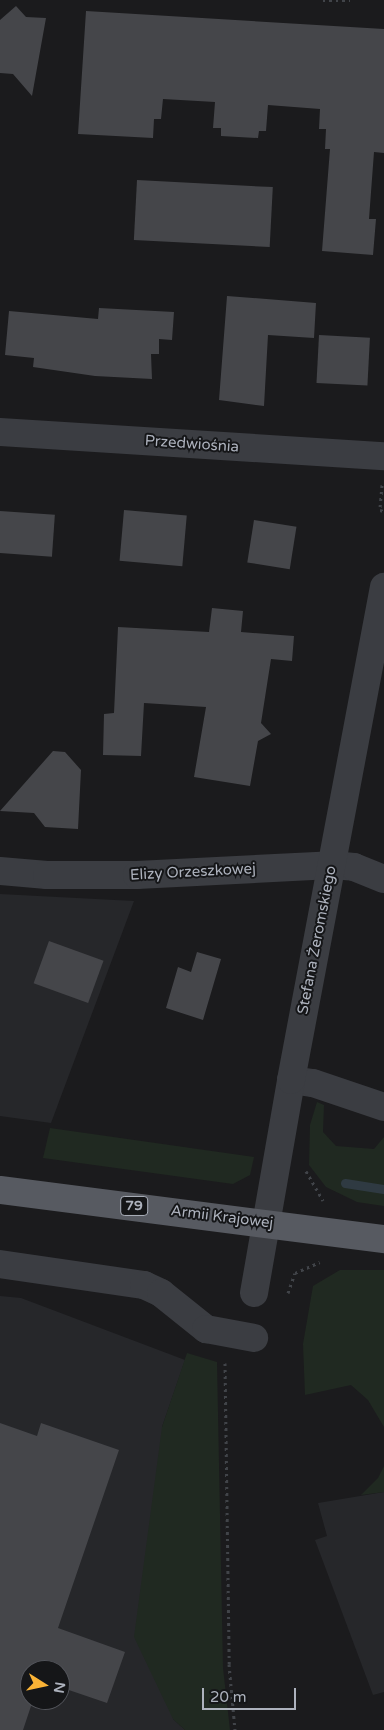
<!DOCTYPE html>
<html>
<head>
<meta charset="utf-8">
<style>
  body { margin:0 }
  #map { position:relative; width:384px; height:1730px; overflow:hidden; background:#1b1b1d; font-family:"Varela Round",sans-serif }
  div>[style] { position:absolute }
  .built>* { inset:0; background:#26272a }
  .green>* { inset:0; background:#202921 }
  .stream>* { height:9px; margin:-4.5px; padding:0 4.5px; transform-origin:4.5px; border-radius:4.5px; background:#2f3a42 }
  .building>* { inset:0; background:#45464a; transform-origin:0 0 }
  .path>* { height:3px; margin-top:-1.5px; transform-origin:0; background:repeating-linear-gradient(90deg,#414449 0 2.5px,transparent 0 6.5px) }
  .minor>* { height:28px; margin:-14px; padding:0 14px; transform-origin:14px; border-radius:14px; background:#3b3d42 }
  .major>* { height:28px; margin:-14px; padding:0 14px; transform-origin:14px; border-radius:14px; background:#575a61 }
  span { translate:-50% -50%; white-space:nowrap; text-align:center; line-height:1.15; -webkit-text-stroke:4px #151618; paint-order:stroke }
  .shield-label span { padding:1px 4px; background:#151618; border:1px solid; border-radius:4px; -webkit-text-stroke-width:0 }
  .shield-label { font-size:14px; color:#adb2bd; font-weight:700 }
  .street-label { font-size:15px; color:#adb2bd }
  .north { position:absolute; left:20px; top:1660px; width:50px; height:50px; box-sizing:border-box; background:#151618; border:1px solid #52545a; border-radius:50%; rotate:100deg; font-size:14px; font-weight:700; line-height:20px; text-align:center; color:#adb2bd }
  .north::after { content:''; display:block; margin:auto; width:18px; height:22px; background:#fab336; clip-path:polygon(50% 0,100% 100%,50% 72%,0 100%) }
  .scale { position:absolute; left:202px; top:1688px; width:94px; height:22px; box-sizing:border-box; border:2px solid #adb2bd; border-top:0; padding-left:6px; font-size:15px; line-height:18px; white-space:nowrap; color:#adb2bd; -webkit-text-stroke:4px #151618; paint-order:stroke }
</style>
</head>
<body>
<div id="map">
  <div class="built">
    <i style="clip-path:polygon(0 894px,134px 901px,51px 1123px,0 1116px)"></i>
    <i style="clip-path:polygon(evenodd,0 1296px,21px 1298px,185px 1360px,162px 1427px,173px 1719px,185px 1730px,0 1730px,0 1296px,30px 1670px,60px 1670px,60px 1700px,30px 1700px,30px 1670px)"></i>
    <i style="clip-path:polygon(384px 1492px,384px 1692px,373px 1695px,315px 1540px,327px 1536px,318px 1503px)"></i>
  </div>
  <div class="green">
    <i style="clip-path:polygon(317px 1102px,324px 1105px,323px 1132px,336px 1146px,374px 1149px,384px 1137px,384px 1206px,357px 1202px,326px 1187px,309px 1165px,310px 1125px)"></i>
    <i style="clip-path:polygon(50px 1128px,254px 1157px,250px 1175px,233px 1184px,43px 1158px)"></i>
    <i style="clip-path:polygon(340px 1270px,384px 1270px,384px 1427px,368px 1400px,351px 1385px,305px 1395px,303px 1344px,313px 1286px)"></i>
    <i style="clip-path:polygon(187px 1353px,217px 1362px,223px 1668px,230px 1730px,185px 1730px,173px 1719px,134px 1637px,162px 1427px)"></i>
    <i style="clip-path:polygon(384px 1466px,384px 1492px,361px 1495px,378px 1478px)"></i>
  </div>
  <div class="stream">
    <i style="left:345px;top:1183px;width:39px;rotate:9deg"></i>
  </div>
  <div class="building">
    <i style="clip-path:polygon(16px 6px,26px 17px,46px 18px,32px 96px,13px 74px,0 73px,0 20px)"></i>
    <i style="clip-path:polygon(86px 11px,384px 29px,384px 153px,374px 152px,369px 219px,376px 219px,373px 255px,322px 251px,330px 149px,325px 149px,326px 129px,319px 129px,320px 109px,268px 105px,266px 131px,259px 131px,258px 138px,221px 136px,221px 128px,213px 128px,215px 102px,163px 99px,161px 119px,154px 119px,153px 138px,78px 134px)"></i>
    <i style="left:137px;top:180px;width:136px;height:60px;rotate:3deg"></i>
    <i style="clip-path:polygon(227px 296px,316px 303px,314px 338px,268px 335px,264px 406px,219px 400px)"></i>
    <i style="clip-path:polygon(99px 308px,174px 312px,172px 340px,159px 339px,159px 354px,151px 354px,152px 379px,95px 376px,33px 367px,34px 358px,5px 355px,9px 311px,98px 319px)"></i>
    <i style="left:319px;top:335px;width:51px;height:48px;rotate:3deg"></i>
    <i style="left:124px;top:510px;width:63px;height:51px;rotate:5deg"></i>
    <i style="left:0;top:511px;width:55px;height:42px;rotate:4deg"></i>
    <i style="left:254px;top:520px;width:43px;height:43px;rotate:9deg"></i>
    <i style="clip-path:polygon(212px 608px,243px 611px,241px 632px,294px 636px,292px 661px,271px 659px,261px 723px,271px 734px,258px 741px,250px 786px,194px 777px,206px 707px,144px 703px,141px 756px,103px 755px,104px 714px,114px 713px,118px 627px,209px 632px)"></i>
    <i style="clip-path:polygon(53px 751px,65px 752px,81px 770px,78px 829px,45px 827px,34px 813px,0 811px)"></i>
    <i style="left:49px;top:941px;width:58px;height:45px;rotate:20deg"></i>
    <i style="clip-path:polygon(197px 952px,221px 959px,203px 1020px,166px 1008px,178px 967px,191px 972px)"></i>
    <i style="clip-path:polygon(0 1423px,37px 1436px,41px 1423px,119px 1450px,58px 1628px,125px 1652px,107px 1703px,60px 1687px,60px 1670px,30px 1670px,30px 1700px,33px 1700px,23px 1730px,0 1730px)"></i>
  </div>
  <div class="path">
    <i style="left:323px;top:0;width:27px"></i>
    <i style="left:382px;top:485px;width:25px;rotate:95deg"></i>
    <i style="left:380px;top:510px;width:4px;rotate:14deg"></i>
    <i style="left:306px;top:1171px;width:34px;rotate:60deg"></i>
    <i style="left:288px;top:1293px;width:21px;rotate:-71deg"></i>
    <i style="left:295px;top:1273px;width:27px;rotate:-24deg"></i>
    <i style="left:225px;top:1363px;width:301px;rotate:89.2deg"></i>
    <i style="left:229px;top:1664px;width:66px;rotate:84.8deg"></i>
  </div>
  <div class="minor">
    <i style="left:0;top:432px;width:385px;rotate:3.6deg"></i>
    <i style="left:0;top:871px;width:47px;rotate:4.9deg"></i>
    <i style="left:47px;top:875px;width:90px"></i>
    <i style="left:137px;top:875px;width:195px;rotate:-2.9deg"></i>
    <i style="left:332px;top:865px;width:22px;rotate:5deg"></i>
    <i style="left:354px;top:867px;width:32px;rotate:22deg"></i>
    <i style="left:291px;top:1080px;width:22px;rotate:8deg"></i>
    <i style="left:313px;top:1083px;width:75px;rotate:18.7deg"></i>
    <i style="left:0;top:1264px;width:146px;rotate:8.3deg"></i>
    <i style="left:144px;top:1285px;width:19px;rotate:25deg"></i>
    <i style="left:161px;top:1293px;width:58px;rotate:38.7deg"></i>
    <i style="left:206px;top:1329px;width:49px;rotate:10.6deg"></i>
    <i style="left:254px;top:1293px;width:216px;rotate:-80.1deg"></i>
    <i style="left:291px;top:1080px;width:502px;rotate:-79.32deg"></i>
  </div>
  <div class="major">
    <i style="left:0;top:1190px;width:387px;rotate:7.3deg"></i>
  </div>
  <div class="shield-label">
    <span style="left:134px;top:1206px">79</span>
  </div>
  <div class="street-label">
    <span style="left:192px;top:444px;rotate:4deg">Przedwiośnia</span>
    <span style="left:193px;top:872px;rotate:-3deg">Elizy Orzeszkowej</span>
    <span style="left:317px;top:940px;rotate:-79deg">Stefana Żeromskiego</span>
    <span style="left:222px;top:1217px;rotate:7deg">Armii Krajowej</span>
  </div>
  <div class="north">N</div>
  <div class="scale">20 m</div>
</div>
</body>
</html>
